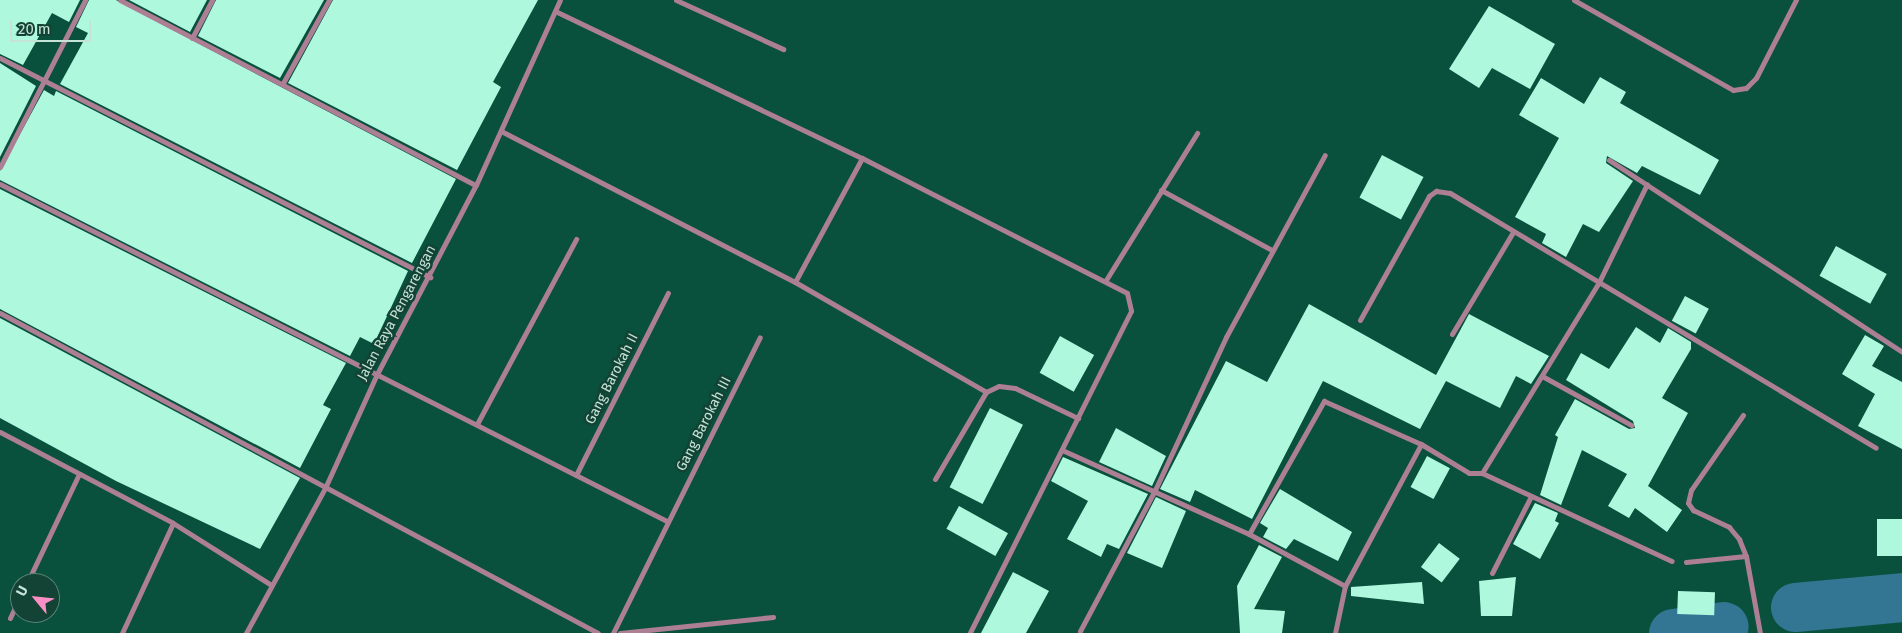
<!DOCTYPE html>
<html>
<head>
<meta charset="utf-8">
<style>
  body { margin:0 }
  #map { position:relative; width:1902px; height:633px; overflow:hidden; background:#09503d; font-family:"Fira Sans",sans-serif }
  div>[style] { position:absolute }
  .river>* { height:49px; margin:-24.5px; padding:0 24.5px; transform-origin:24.5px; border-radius:24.5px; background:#327694 }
  .building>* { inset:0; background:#aef8dd; transform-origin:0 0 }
  .minor>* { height:5px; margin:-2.5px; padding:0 2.5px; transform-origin:2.5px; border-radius:2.5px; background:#ad7f94 }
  span { translate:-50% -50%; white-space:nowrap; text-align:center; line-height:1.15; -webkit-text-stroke:5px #124334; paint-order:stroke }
  .street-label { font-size:14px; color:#c5e3d7 }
  .north { position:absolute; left:10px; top:573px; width:50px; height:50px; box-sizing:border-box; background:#124334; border:1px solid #5a8375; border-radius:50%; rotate:298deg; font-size:14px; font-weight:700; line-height:20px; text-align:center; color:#c5e3d7 }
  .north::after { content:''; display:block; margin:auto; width:18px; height:22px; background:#fb8fc5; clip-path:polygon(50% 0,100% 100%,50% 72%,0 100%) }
  .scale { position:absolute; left:10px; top:20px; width:81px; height:22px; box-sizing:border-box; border:2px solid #c5e3d7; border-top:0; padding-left:6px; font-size:15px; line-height:18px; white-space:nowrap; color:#c5e3d7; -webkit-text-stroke:4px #124334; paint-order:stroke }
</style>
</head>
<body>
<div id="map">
  <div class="river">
    <i style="left:1795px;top:607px;width:107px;rotate:-5.3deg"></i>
    <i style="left:1673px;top:633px;width:51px;rotate:-7.8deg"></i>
  </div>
  <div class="building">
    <i style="clip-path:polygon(0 0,80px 0,69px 22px,52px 13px,23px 65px,0 54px)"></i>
    <i style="clip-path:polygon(89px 0,116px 0,456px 179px,412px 263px,60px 84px,88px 33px,76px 27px)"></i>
    <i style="clip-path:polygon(129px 0,207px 0,190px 32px)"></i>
    <i style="clip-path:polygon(216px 0,324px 0,280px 78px,198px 36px)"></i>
    <i style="clip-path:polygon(333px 0,538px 0,493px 82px,501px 87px,457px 170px,288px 83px)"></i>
    <i style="clip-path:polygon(1489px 6px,1555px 44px,1530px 89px,1492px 68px,1479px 88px,1449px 69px)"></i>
    <i style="clip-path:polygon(0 63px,36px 86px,0 157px)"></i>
    <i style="clip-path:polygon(1600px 77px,1626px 92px,1620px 103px,1719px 160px,1700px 195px,1642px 166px,1637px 173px,1607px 156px,1606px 163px,1633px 181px,1599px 232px,1583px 224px,1566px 257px,1542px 243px,1546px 234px,1515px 217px,1559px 138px,1519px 115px,1541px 78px,1584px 104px)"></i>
    <i style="clip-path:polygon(44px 90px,54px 96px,56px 91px,408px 271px,374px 344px,360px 337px,350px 356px,0 180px,0 171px)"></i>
    <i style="left:1382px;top:155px;width:47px;height:48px;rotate:28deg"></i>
    <i style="clip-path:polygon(0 189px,346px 363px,323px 405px,331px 409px,300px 468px,0 309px)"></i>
    <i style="left:1836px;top:246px;width:58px;height:34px;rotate:29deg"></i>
    <i style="left:1685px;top:296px;width:27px;height:28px;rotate:28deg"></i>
    <i style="clip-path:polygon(1309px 304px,1436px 375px,1469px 314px,1549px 356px,1531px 384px,1516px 376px,1500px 408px,1446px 381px,1420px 429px,1323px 381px,1252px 519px,1195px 490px,1190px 502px,1160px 489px,1226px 361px,1267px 382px)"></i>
    <i style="clip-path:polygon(0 318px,300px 478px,260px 549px,116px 481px,0 418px)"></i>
    <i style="clip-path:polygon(1636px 327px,1660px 343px,1668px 328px,1691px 342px,1691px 349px,1662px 398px,1688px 413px,1648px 486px,1682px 510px,1667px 532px,1635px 508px,1629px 518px,1608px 506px,1627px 474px,1582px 450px,1561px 505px,1540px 495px,1558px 437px,1555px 435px,1575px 399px,1629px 429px,1635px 428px,1633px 421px,1566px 380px,1581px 353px,1609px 369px)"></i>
    <i style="clip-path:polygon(1865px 335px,1884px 346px,1872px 366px,1902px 382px,1902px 449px,1858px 426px,1875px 394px,1842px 374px)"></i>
    <i style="left:1060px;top:336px;width:39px;height:42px;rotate:29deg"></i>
    <i style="left:990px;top:408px;width:37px;height:89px;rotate:27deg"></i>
    <i style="clip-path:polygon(1116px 428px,1166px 456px,1152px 486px,1099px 462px)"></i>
    <i style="left:1427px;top:456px;width:26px;height:35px;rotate:28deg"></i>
    <i style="clip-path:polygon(1063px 457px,1148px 494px,1119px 549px,1107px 544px,1101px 557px,1067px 539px,1088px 501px,1051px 481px)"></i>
    <i style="clip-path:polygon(1280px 489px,1352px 532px,1338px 561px,1294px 539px,1286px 549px,1263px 537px,1268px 528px,1260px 523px)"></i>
    <i style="clip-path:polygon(1156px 497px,1186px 511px,1162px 568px,1127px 553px)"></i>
    <i style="clip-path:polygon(1535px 503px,1558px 513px,1555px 521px,1559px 523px,1540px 559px,1513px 544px)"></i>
    <i style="left:959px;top:506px;width:56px;height:26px;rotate:29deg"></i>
    <i style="left:1902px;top:519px;width:37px;height:25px;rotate:90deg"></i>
    <i style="left:1439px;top:543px;width:26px;height:30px;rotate:37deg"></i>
    <i style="clip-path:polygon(1259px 545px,1282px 557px,1254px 609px,1285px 611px,1282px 633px,1240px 633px,1237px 586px)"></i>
    <i style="clip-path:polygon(1013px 572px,1049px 591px,1026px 633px,981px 633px)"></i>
    <i style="clip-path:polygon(1516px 577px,1512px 616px,1481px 616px,1479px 581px)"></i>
    <i style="clip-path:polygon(1422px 582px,1424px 604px,1351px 596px,1351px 587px)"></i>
    <i style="left:1678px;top:591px;width:37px;height:23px;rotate:2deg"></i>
  </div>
  <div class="minor">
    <i style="left:120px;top:0;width:401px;rotate:27.5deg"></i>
    <i style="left:676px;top:0;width:118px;rotate:24.6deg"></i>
    <i style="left:1574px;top:0;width:183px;rotate:29.5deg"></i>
    <i style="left:1733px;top:90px;width:13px;rotate:-9deg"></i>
    <i style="left:1746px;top:88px;width:14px;rotate:-45deg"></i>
    <i style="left:1756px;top:78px;width:88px;rotate:-62.9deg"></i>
    <i style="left:555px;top:11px;width:340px;rotate:25.6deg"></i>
    <i style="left:862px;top:158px;width:297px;rotate:27deg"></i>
    <i style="left:1127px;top:293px;width:18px;rotate:77deg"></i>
    <i style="left:1131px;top:311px;width:360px;rotate:116.6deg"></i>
    <i style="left:192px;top:38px;width:43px;rotate:-62.2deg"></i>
    <i style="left:0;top:58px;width:483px;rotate:27deg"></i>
    <i style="left:283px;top:83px;width:95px;rotate:-61deg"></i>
    <i style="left:501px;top:131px;width:331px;rotate:27.2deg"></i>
    <i style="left:795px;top:282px;width:220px;rotate:29.9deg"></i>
    <i style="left:1609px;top:160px;width:350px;rotate:33.2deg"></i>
    <i style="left:0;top:167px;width:187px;rotate:-63deg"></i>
    <i style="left:0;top:184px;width:747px;rotate:26.81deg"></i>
    <i style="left:1161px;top:190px;width:126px;rotate:28.4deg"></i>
    <i style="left:1106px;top:280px;width:173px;rotate:-58.2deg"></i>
    <i style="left:795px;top:282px;width:141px;rotate:-61.6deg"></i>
    <i style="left:0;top:313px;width:678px;rotate:28.15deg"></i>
    <i style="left:1360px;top:320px;width:142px;rotate:-60.9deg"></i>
    <i style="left:1429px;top:196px;width:9px;rotate:-36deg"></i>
    <i style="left:1436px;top:191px;width:14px;rotate:8deg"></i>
    <i style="left:1450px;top:193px;width:496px;rotate:30.9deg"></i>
    <i style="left:1452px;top:334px;width:119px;rotate:-59.1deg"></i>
    <i style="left:1542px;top:376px;width:102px;rotate:28.8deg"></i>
    <i style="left:1743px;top:415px;width:91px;rotate:124.7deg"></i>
    <i style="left:1691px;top:490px;width:13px;rotate:103deg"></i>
    <i style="left:1688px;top:503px;width:9px;rotate:54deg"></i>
    <i style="left:1693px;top:510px;width:40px;rotate:25deg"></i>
    <i style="left:1729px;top:527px;width:16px;rotate:50deg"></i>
    <i style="left:1739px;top:539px;width:18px;rotate:68deg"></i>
    <i style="left:1746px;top:556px;width:78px;rotate:79.7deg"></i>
    <i style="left:477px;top:424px;width:210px;rotate:-61.8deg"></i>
    <i style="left:0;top:432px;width:195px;rotate:27.7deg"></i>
    <i style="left:173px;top:523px;width:115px;rotate:32.2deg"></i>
    <i style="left:1062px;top:450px;width:205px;rotate:24.2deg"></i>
    <i style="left:1249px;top:534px;width:109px;rotate:28.4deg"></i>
    <i style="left:1482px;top:473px;width:209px;rotate:24.9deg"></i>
    <i style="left:576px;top:475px;width:204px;rotate:-63.2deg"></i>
    <i style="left:935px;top:479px;width:101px;rotate:-59.6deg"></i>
    <i style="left:986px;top:392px;width:14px;rotate:-25deg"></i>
    <i style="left:999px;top:386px;width:16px;rotate:7deg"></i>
    <i style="left:1015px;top:388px;width:70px;rotate:25.5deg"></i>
    <i style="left:1249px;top:534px;width:153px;rotate:-60.6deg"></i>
    <i style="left:1324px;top:401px;width:106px;rotate:23.9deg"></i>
    <i style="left:1421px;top:444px;width:56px;rotate:31.1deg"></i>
    <i style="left:1469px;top:473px;width:13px"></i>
    <i style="left:1482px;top:473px;width:222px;rotate:-58.5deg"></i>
    <i style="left:1598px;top:284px;width:111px;rotate:-63.9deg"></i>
    <i style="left:1686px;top:562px;width:60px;rotate:-5.7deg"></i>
    <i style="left:1492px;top:573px;width:86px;rotate:-63.1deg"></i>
    <i style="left:27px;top:583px;width:121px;rotate:-64.5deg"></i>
    <i style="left:10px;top:618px;width:23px;rotate:-65deg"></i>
    <i style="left:1080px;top:631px;width:160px;rotate:-62deg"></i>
    <i style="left:1155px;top:490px;width:169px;rotate:-65.1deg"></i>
    <i style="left:1226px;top:337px;width:207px;rotate:-61.5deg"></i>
    <i style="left:122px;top:633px;width:121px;rotate:-65.1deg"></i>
    <i style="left:246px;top:633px;width:165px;rotate:-61.4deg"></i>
    <i style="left:325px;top:488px;width:125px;rotate:-65.5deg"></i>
    <i style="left:377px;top:374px;width:213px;rotate:-62.4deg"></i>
    <i style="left:476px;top:185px;width:203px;rotate:-65.6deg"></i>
    <i style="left:613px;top:633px;width:330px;rotate:-63.6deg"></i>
    <i style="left:620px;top:633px;width:154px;rotate:-6deg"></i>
    <i style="left:1335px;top:633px;width:48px;rotate:-78deg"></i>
    <i style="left:1345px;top:586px;width:161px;rotate:-61.8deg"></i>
  </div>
  <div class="street-label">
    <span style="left:397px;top:313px;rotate:-62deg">Jalan Raya Pengarengan</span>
    <span style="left:612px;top:379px;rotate:-63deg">Gang Barokah II</span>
    <span style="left:704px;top:424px;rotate:-63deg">Gang Barokah III</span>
  </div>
  <div class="north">U</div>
  <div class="scale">20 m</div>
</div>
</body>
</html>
